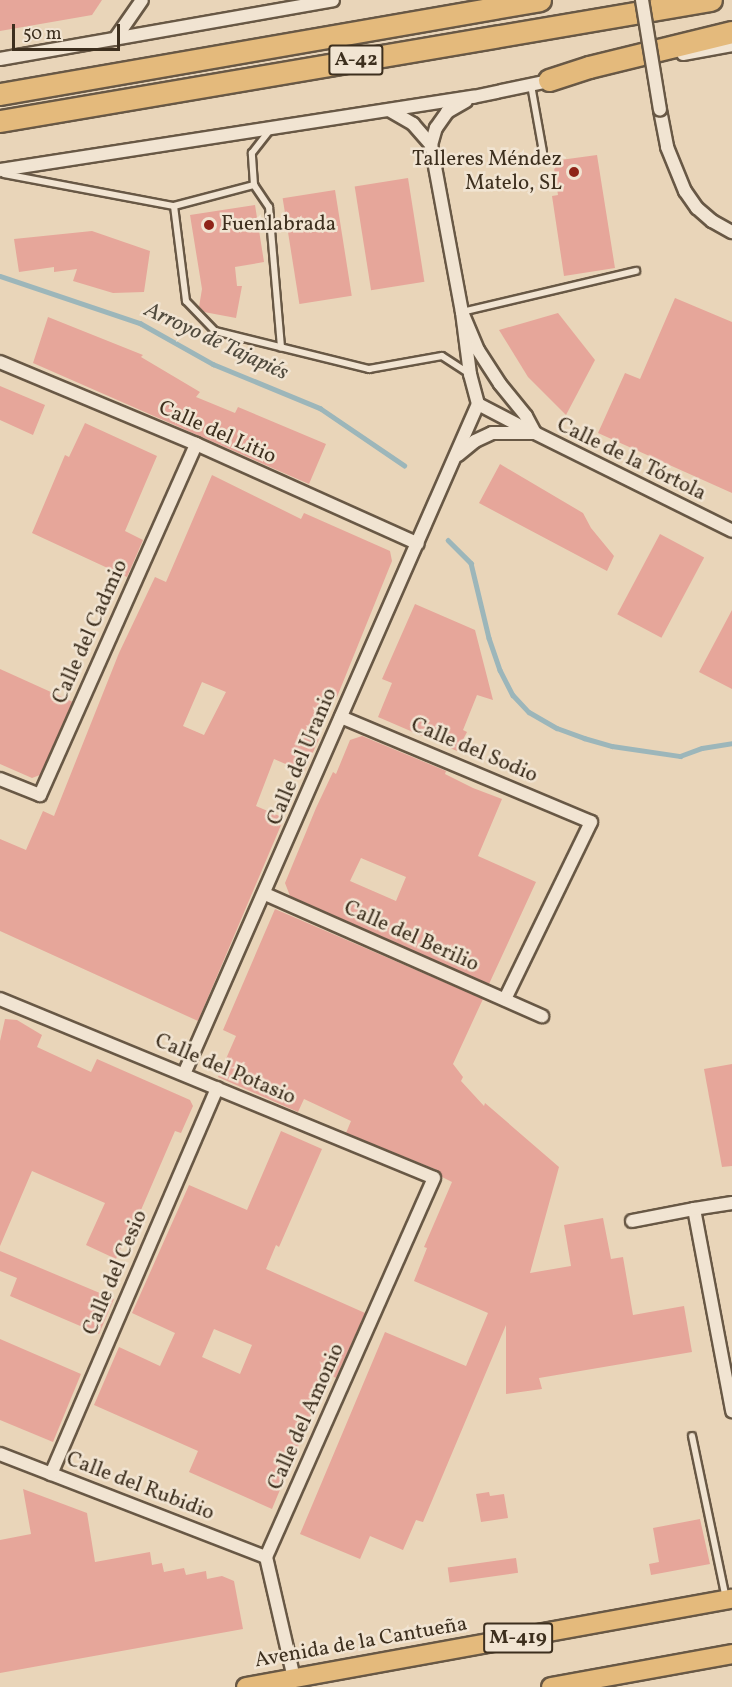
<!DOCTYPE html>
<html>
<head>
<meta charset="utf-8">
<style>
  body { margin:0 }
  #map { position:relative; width:732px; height:1687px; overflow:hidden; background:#e9d5b9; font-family:Vollkorn,serif }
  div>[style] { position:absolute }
  .stream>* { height:4.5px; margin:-2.25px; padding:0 2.25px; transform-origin:2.25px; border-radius:2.25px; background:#9cb6ba }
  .building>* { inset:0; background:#e6a69a; transform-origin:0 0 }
  .roads { filter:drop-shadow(2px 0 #685845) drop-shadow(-2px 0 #685845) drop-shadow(0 2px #685845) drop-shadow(0 -2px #685845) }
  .lane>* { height:6px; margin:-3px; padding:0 3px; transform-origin:3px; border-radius:3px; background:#f1e4d2 }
  .street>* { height:12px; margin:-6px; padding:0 6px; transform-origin:6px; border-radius:6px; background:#f1e4d2 }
  .primary>* { height:18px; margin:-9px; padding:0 9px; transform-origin:9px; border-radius:9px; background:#e4ba7c }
  .highway>* { height:21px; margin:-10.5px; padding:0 10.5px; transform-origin:10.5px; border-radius:10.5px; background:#e4ba7c }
  .bridges { filter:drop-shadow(2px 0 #685845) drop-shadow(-2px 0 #685845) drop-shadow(0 2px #685845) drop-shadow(0 -2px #685845) }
  .street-bridge>* { height:12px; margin:-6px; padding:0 6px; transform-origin:6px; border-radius:6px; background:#f1e4d2 }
  .dots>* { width:16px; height:16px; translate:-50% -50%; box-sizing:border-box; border:3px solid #f1e4d2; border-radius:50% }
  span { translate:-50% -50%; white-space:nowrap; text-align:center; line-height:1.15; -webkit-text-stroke:5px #f1e4d2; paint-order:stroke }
  .shield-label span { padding:2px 4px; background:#f1e4d2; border:2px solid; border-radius:4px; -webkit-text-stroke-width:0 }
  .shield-label { font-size:20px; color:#3d2f1e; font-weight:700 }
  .poi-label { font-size:21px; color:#3d2f1e }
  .right { translate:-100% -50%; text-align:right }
  .left { translate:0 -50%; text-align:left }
  .street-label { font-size:21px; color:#3d2f1e }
  .water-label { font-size:22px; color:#504a3d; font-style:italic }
  .scale { position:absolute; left:12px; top:24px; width:108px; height:27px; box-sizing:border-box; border:3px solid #3d2f1e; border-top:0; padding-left:8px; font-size:18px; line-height:21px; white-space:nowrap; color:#3d2f1e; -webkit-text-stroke:4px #f1e4d2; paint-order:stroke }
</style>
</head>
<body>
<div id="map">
  <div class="stream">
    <i style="left:0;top:276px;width:148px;rotate:18.6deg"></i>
    <i style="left:140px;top:323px;width:84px;rotate:29.3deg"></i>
    <i style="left:213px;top:364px;width:116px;rotate:22.4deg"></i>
    <i style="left:320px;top:408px;width:102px;rotate:34.2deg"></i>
    <i style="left:448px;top:540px;width:33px;rotate:45deg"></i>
    <i style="left:471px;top:563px;width:77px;rotate:76.5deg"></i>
    <i style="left:489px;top:638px;width:34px;rotate:71deg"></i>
    <i style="left:500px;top:670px;width:28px;rotate:63deg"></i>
    <i style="left:513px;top:695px;width:23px;rotate:47deg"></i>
    <i style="left:529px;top:712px;width:32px;rotate:30deg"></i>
    <i style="left:557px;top:728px;width:29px;rotate:20deg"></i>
    <i style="left:584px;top:738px;width:29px;rotate:16deg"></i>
    <i style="left:612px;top:746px;width:69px;rotate:8.4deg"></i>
    <i style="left:680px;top:756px;width:23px;rotate:-20deg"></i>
    <i style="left:702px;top:748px;width:30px;rotate:-9deg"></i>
  </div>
  <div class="building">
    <i style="clip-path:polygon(0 0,102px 0,92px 15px,0 31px)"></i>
    <i style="clip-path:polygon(597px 155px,615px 268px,564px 276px,552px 196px,558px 195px,553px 161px)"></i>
    <i style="left:408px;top:178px;width:105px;height:54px;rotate:81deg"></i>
    <i style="left:335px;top:190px;width:107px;height:53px;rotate:81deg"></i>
    <i style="clip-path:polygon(255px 205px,264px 262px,235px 267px,237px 286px,242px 286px,236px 318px,204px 312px,199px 307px,202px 289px,190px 215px)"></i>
    <i style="clip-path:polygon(92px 231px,150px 251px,144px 292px,113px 293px,73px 281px,77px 269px,54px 272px,54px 267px,19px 272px,14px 239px)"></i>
    <i style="clip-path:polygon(675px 298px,732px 322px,732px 493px,598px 433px,625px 373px,640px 379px)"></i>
    <i style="clip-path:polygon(558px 313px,595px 360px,566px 415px,528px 377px,499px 330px)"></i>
    <i style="clip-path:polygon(48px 317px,143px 355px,141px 357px,200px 392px,196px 397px,235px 413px,238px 407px,326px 444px,309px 484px,33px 363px)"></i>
    <i style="clip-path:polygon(0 386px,45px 405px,33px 435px,0 420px)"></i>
    <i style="clip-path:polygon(85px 423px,157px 456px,125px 531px,143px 540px,127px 577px,32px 533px,65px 455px,69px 457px)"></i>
    <i style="clip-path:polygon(500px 464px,583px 513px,591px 528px,614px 556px,607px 571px,479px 503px)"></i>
    <i style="clip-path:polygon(evenodd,212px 475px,301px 519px,304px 513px,390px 551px,392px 561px,337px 697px,330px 694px,311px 733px,320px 737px,304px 772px,274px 759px,256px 806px,284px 818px,198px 1021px,0 931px,0 839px,26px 850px,43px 811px,54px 816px,119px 653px,155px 577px,166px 582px,212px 475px,202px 682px,226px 692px,204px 735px,183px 726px,202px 682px)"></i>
    <i style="left:660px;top:534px;width:50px;height:91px;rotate:28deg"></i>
    <i style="clip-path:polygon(415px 604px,475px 630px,493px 700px,477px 695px,463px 730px,467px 732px,457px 751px,378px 717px,392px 683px,382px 679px)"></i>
    <i style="clip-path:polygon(732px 610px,732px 689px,699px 672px)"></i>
    <i style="clip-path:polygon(0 669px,73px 702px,40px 775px,32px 778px,0 764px)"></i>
    <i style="clip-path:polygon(evenodd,362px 736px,446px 771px,445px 774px,473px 788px,502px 799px,478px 856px,536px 882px,489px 984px,290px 896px,285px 883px,316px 808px,333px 772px,336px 774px,350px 740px,362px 736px,361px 858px,406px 877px,396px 901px,350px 881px,361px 858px)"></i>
    <i style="clip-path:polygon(275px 909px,483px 999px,453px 1064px,463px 1077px,461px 1081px,484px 1106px,485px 1103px,559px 1167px,530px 1273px,571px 1266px,564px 1225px,603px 1218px,611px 1259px,623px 1257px,633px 1315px,684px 1306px,692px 1352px,539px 1378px,542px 1389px,506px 1394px,506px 1325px,423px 1522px,416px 1520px,403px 1550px,370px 1536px,360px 1559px,300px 1534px,385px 1332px,466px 1366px,488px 1313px,414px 1281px,427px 1248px,424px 1247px,452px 1182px,442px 1177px,437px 1170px,346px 1133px,351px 1121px,304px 1099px,298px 1112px,218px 1077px,236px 1036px,223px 1030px)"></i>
    <i style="clip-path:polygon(5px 1019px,17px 1020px,42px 1035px,37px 1047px,91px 1072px,97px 1059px,190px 1100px,193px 1106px,181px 1133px,175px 1131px,138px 1217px,135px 1216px,116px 1259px,86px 1245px,105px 1203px,32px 1171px,0 1246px,0 1041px)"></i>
    <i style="clip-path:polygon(732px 1064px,732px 1166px,722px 1167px,704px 1069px)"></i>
    <i style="clip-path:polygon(evenodd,281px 1131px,322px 1149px,279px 1247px,276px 1245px,266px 1269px,365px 1313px,336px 1378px,328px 1374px,272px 1509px,189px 1472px,198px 1451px,94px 1405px,119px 1347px,160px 1366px,175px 1333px,132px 1313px,189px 1185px,247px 1210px,281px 1131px,214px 1329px,252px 1345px,240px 1374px,202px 1357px,214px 1329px)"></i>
    <i style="clip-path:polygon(0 1251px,114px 1299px,99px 1334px,10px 1296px,17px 1278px,0 1271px)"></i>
    <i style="clip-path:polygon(0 1339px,81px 1374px,53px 1442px,0 1420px)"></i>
    <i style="clip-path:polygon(23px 1489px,87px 1513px,95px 1562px,150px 1552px,152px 1565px,162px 1563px,164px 1572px,184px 1568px,186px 1575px,206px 1571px,207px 1579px,222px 1576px,234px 1581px,243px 1629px,0 1673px,0 1540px,31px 1534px)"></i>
    <i style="clip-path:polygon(489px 1492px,490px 1496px,504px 1494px,508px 1518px,481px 1522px,476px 1494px)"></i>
    <i style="clip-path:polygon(700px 1519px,710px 1564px,651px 1575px,649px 1564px,659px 1562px,653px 1528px)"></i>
    <i style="left:516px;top:1558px;width:15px;height:69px;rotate:82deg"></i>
  </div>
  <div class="roads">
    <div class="lane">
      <i style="left:531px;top:85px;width:68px;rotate:79.8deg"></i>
      <i style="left:4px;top:174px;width:173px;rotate:10.7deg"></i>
      <i style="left:174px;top:206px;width:83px;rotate:-14.7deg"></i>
      <i style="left:254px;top:185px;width:32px;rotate:-94deg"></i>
      <i style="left:252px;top:153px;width:29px;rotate:-52deg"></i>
      <i style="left:254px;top:185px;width:27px;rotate:56deg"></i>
      <i style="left:269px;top:207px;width:141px;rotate:85.1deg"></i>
      <i style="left:174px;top:206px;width:96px;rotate:82.8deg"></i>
      <i style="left:186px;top:301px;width:42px;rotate:46deg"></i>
      <i style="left:215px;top:331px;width:159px;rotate:13.9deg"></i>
      <i style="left:369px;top:369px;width:74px;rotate:-10.1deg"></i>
      <i style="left:442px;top:356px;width:33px;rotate:33deg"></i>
      <i style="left:462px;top:312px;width:179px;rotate:-13.3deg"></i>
      <i style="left:692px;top:1436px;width:167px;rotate:78.2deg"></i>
    </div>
    <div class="street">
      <i style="left:115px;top:39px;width:47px;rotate:-55.3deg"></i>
      <i style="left:683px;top:54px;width:50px;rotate:-10.4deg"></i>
      <i style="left:0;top:59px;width:338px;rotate:-10deg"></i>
      <i style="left:389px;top:110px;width:28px;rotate:30deg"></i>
      <i style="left:413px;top:124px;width:28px;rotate:49deg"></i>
      <i style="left:431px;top:145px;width:170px;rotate:79.5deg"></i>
      <i style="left:462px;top:312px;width:41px;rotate:67.2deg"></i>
      <i style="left:478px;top:350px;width:40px;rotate:57.1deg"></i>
      <i style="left:500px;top:384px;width:41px;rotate:50.9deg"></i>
      <i style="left:526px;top:416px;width:19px;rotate:62deg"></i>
      <i style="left:535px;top:433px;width:220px;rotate:26.4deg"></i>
      <i style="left:660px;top:110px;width:38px;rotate:79deg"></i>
      <i style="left:667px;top:147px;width:48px;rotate:67.8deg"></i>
      <i style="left:685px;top:191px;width:21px;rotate:55deg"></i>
      <i style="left:697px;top:208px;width:20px;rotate:41deg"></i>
      <i style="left:712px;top:221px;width:23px;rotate:29deg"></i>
      <i style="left:431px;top:145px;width:18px;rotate:-74deg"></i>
      <i style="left:436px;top:128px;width:19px;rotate:-55deg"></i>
      <i style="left:447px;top:112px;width:22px;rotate:-30deg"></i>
      <i style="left:0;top:170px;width:479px;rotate:-8.8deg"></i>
      <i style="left:473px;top:97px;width:83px;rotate:-11.9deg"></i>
      <i style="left:0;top:362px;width:212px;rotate:22.7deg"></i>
      <i style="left:196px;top:444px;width:243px;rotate:24.2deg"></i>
      <i style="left:478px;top:404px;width:56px;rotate:27.5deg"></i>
      <i style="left:458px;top:455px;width:22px;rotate:-39deg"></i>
      <i style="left:475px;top:441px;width:19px;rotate:-25deg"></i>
      <i style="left:492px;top:433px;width:43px"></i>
      <i style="left:341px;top:717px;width:271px;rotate:22.8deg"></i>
      <i style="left:591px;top:822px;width:197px;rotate:115.9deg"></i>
      <i style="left:0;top:779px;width:43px;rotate:21.8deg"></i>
      <i style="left:40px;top:795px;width:384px;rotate:-66deg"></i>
      <i style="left:265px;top:894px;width:303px;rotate:23.8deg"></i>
      <i style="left:0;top:999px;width:469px;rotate:22.4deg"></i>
      <i style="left:434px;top:1178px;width:415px;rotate:113.9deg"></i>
      <i style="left:266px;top:1557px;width:124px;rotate:77deg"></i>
      <i style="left:184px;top:1074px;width:732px;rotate:-66.31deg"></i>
      <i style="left:478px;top:404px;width:31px;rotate:-105deg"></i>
      <i style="left:470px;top:374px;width:63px;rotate:-97.4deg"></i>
      <i style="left:732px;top:1203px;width:38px;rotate:171deg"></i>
      <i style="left:694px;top:1209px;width:206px;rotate:79.3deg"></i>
      <i style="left:632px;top:1221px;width:63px;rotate:-11deg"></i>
      <i style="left:0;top:1454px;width:285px;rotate:21.2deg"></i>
      <i style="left:51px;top:1474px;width:420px;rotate:-66.7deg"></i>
    </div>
    <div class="primary">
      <i style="left:246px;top:1687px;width:494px;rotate:-10.3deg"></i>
      <i style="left:551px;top:1687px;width:184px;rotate:-10.3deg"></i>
    </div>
    <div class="highway">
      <i style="left:549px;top:80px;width:42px;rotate:-18deg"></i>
      <i style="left:589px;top:67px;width:147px;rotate:-13.8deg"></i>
      <i style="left:0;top:94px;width:548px;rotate:-9.87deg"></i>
      <i style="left:0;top:121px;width:721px;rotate:-9.66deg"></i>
    </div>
  </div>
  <div class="bridges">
    <div class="street-bridge">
      <i style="left:642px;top:0;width:111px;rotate:80.7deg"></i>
    </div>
  </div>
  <div class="dots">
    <i style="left:574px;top:172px;background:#8f2418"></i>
    <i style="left:209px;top:225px;background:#8f2418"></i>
  </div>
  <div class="shield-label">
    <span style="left:356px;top:60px">A-42</span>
    <span style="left:518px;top:1638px">M-419</span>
  </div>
  <div class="poi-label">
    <span class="right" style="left:562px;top:172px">Talleres Méndez<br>Matelo, SL</span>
    <span class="left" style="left:221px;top:225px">Fuenlabrada</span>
  </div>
  <div class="street-label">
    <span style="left:217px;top:433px;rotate:24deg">Calle del Litio</span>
    <span style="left:631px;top:460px;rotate:26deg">Calle de la Tórtola</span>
    <span style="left:91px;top:632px;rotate:-66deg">Calle del Cadmio</span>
    <span style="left:474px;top:751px;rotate:23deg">Calle del Sodio</span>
    <span style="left:303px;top:757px;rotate:-67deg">Calle del Uranio</span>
    <span style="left:411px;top:937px;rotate:24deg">Calle del Berilio</span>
    <span style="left:225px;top:1070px;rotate:23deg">Calle del Potasio</span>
    <span style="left:116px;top:1273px;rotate:-67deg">Calle del Cesio</span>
    <span style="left:307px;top:1417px;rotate:-66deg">Calle del Amonio</span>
    <span style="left:140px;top:1487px;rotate:21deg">Calle del Rubidio</span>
    <span style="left:361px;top:1643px;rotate:-10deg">Avenida de la Cantueña</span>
  </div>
  <div class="water-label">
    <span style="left:216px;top:342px;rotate:25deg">Arroyo de Tajapiés</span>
  </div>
  <div class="scale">50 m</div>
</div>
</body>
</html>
